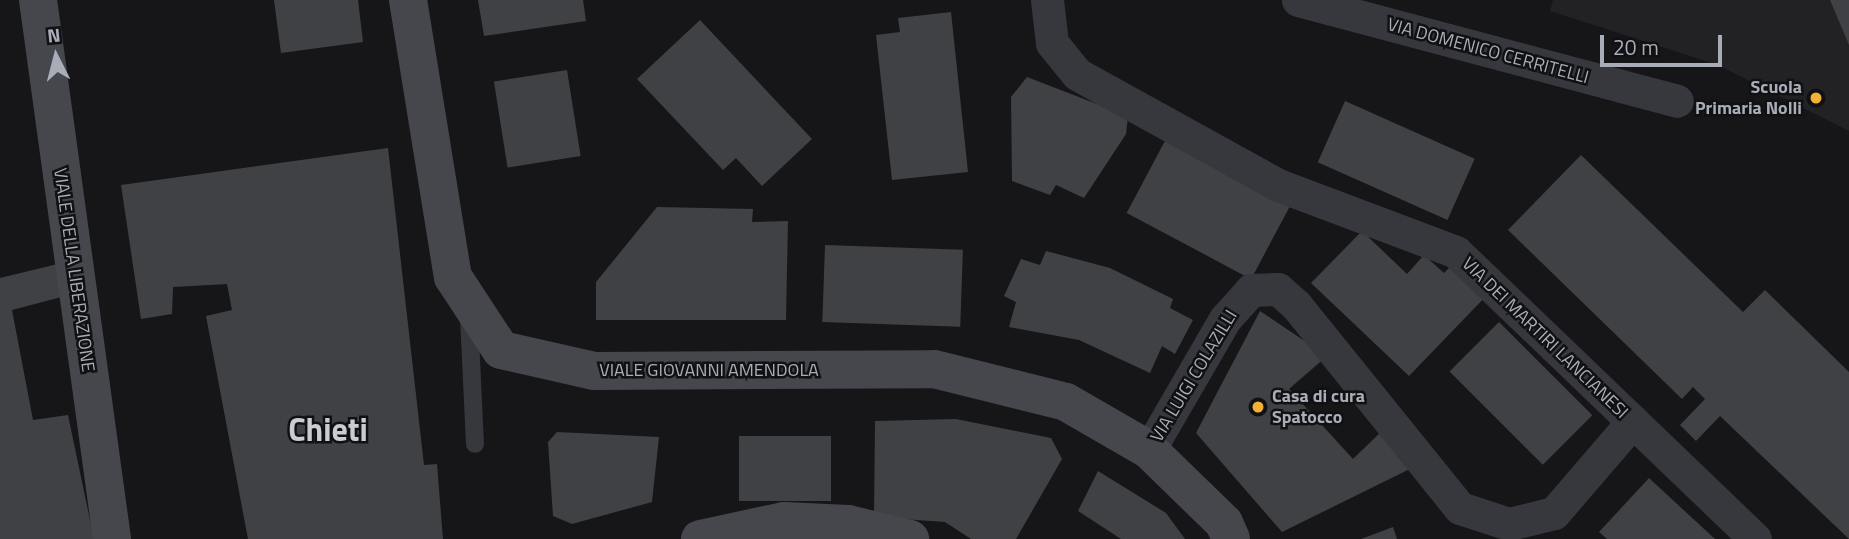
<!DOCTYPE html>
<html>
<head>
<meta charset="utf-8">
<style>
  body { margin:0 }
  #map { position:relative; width:1849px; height:539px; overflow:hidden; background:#161618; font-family:"Titillium Web",sans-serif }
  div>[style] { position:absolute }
  .built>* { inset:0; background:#222225 }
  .building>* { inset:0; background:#404145; transform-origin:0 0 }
  .lane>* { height:18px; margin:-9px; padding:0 9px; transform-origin:9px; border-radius:9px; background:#37383d }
  .street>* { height:33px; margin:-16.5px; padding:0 16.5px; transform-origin:16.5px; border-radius:16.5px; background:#37383d }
  .secondary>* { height:38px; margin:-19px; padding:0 19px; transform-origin:19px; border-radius:19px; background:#45474d }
  .dots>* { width:19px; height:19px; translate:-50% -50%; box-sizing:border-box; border:4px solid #111113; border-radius:50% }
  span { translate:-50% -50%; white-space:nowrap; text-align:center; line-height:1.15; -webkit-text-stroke:5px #111113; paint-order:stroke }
  .street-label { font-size:18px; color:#a8adb8 }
  .poi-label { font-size:18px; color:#a8adb8; font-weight:700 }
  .right { translate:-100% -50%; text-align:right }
  .left { translate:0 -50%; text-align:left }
  .town-label { font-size:32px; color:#c9ccd4; font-weight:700 }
  .north { position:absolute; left:21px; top:21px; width:70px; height:70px; -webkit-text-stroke:5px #111113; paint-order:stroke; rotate:354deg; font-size:19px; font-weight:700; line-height:28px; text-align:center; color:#a8adb8 }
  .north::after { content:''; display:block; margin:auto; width:24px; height:32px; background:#a8adb8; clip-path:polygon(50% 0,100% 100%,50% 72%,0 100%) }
  .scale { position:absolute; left:1600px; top:35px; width:122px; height:32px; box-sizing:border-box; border:4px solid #a8adb8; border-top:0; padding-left:9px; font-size:21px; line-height:24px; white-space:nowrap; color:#a8adb8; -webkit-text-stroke:5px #111113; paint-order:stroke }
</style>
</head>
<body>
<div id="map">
  <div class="built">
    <i style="clip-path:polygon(1553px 0,1849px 0,1849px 131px,1718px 65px,1550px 11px)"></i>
  </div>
  <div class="building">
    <i style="clip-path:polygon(274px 0,358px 0,363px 42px,281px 53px)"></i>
    <i style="clip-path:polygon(478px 0,583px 0,586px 21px,484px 36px)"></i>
    <i style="clip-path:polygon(1830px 0,1849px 0,1849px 45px)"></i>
    <i style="clip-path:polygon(951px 12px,968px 172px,892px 180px,876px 35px,900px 32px,898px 18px)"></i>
    <i style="clip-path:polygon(700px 20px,812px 139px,762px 186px,736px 158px,723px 170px,637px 79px)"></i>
    <i style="left:567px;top:70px;width:87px;height:74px;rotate:81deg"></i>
    <i style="clip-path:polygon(1027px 77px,1128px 116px,1126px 134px,1084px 198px,1056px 185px,1050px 195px,1012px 181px,1011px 97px)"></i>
    <i style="left:1345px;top:101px;width:142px;height:67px;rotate:24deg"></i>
    <i style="left:1167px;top:137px;width:141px;height:86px;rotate:28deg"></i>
    <i style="clip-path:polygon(388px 148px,424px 465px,437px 464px,443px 539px,248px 539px,206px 316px,232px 310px,227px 284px,173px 287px,172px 314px,141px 319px,121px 185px)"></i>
    <i style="clip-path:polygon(1581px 155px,1743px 312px,1765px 290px,1849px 372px,1849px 539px,1720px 416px,1696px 441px,1680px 425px,1705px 399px,1693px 387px,1682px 399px,1508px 230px)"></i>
    <i style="clip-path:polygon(657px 207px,753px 209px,752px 222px,788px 221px,786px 320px,596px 320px,596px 282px)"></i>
    <i style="clip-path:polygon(1362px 231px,1407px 274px,1424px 255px,1444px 273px,1457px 260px,1490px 292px,1409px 376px,1311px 283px)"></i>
    <i style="left:825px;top:245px;width:138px;height:77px;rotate:2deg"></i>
    <i style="clip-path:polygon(1046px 251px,1110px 268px,1173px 299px,1170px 308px,1193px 320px,1175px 354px,1162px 346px,1150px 373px,1079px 340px,1009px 327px,1016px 302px,1004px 296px,1021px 259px,1040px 265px)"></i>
    <i style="clip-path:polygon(66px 262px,69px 295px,12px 310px,33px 420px,68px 415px,94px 539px,0 539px,0 278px)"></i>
    <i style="clip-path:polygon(1260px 311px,1327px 356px,1289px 389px,1353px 459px,1388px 425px,1422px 463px,1282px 532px,1196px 433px)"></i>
    <i style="left:1499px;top:322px;width:132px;height:70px;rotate:45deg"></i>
    <i style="clip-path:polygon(956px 419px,1051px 438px,1062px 459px,1016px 539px,971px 539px,945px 522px,874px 517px,875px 421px)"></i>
    <i style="clip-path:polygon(557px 432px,659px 437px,652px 502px,572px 524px,553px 516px,548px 442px)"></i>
    <i style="left:739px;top:436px;width:92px;height:65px"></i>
    <i style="clip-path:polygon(1098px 471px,1166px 513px,1185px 539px,1121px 539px,1078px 511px)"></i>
    <i style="clip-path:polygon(1649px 478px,1715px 539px,1607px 539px,1599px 532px)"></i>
    <i style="clip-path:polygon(1393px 527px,1397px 539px,1361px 539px)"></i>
  </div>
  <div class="lane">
    <i style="left:469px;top:317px;width:127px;rotate:87.3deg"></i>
  </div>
  <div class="street">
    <i style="left:1047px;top:0;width:43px;rotate:83.4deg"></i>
    <i style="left:1052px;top:43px;width:40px;rotate:51deg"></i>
    <i style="left:1077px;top:74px;width:230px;rotate:28.9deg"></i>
    <i style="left:1278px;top:185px;width:190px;rotate:20.6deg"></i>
    <i style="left:1456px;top:252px;width:414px;rotate:43.8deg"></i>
    <i style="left:1298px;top:0;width:392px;rotate:14.9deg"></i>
    <i style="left:1149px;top:450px;width:151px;rotate:-59.9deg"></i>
    <i style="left:1225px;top:319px;width:39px;rotate:-48deg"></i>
    <i style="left:1251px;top:290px;width:27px;rotate:-2deg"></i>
    <i style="left:1278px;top:289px;width:24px;rotate:42deg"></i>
    <i style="left:1296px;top:305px;width:261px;rotate:51.1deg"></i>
    <i style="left:1460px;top:508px;width:52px;rotate:18.1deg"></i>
    <i style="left:1509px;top:524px;width:46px;rotate:-13.7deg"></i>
    <i style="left:1554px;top:513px;width:121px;rotate:-49.3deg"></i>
  </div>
  <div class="secondary">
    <i style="left:38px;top:0;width:544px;rotate:82.18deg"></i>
    <i style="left:408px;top:0;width:281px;rotate:80.8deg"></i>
    <i style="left:453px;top:277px;width:87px;rotate:56.7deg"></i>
    <i style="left:501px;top:350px;width:95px;rotate:12.7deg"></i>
    <i style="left:594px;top:371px;width:340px;rotate:-0.3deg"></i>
    <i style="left:934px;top:369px;width:136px;rotate:14deg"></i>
    <i style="left:1066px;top:402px;width:96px;rotate:30deg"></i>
    <i style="left:1149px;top:450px;width:105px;rotate:44.2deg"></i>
    <i style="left:1224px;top:523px;width:17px;rotate:66deg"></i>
    <i style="left:700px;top:539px;width:86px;rotate:-12.1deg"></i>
    <i style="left:784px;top:521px;width:64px;rotate:2.7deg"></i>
    <i style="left:848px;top:524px;width:64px;rotate:13.6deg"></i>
  </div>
  <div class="dots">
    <i style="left:1816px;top:98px;background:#f2b134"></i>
    <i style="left:1258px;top:407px;background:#f2b134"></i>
  </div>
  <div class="street-label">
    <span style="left:1488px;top:51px;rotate:15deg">VIA DOMENICO CERRITELLI</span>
    <span style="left:74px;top:270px;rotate:82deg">VIALE DELLA LIBERAZIONE</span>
    <span style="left:1545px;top:338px;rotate:44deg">VIA DEI MARTIRI LANCIANESI</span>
    <span style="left:709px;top:370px">VIALE GIOVANNI AMENDOLA</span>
    <span style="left:1194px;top:376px;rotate:-59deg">VIA LUIGI COLAZILLI</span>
  </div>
  <div class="poi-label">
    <span class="right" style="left:1802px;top:98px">Scuola<br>Primaria Nolli</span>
    <span class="left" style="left:1272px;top:407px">Casa di cura<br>Spatocco</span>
  </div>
  <div class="town-label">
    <span style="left:328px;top:429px">Chieti</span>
  </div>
  <div class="north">N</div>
  <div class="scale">20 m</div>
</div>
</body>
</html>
